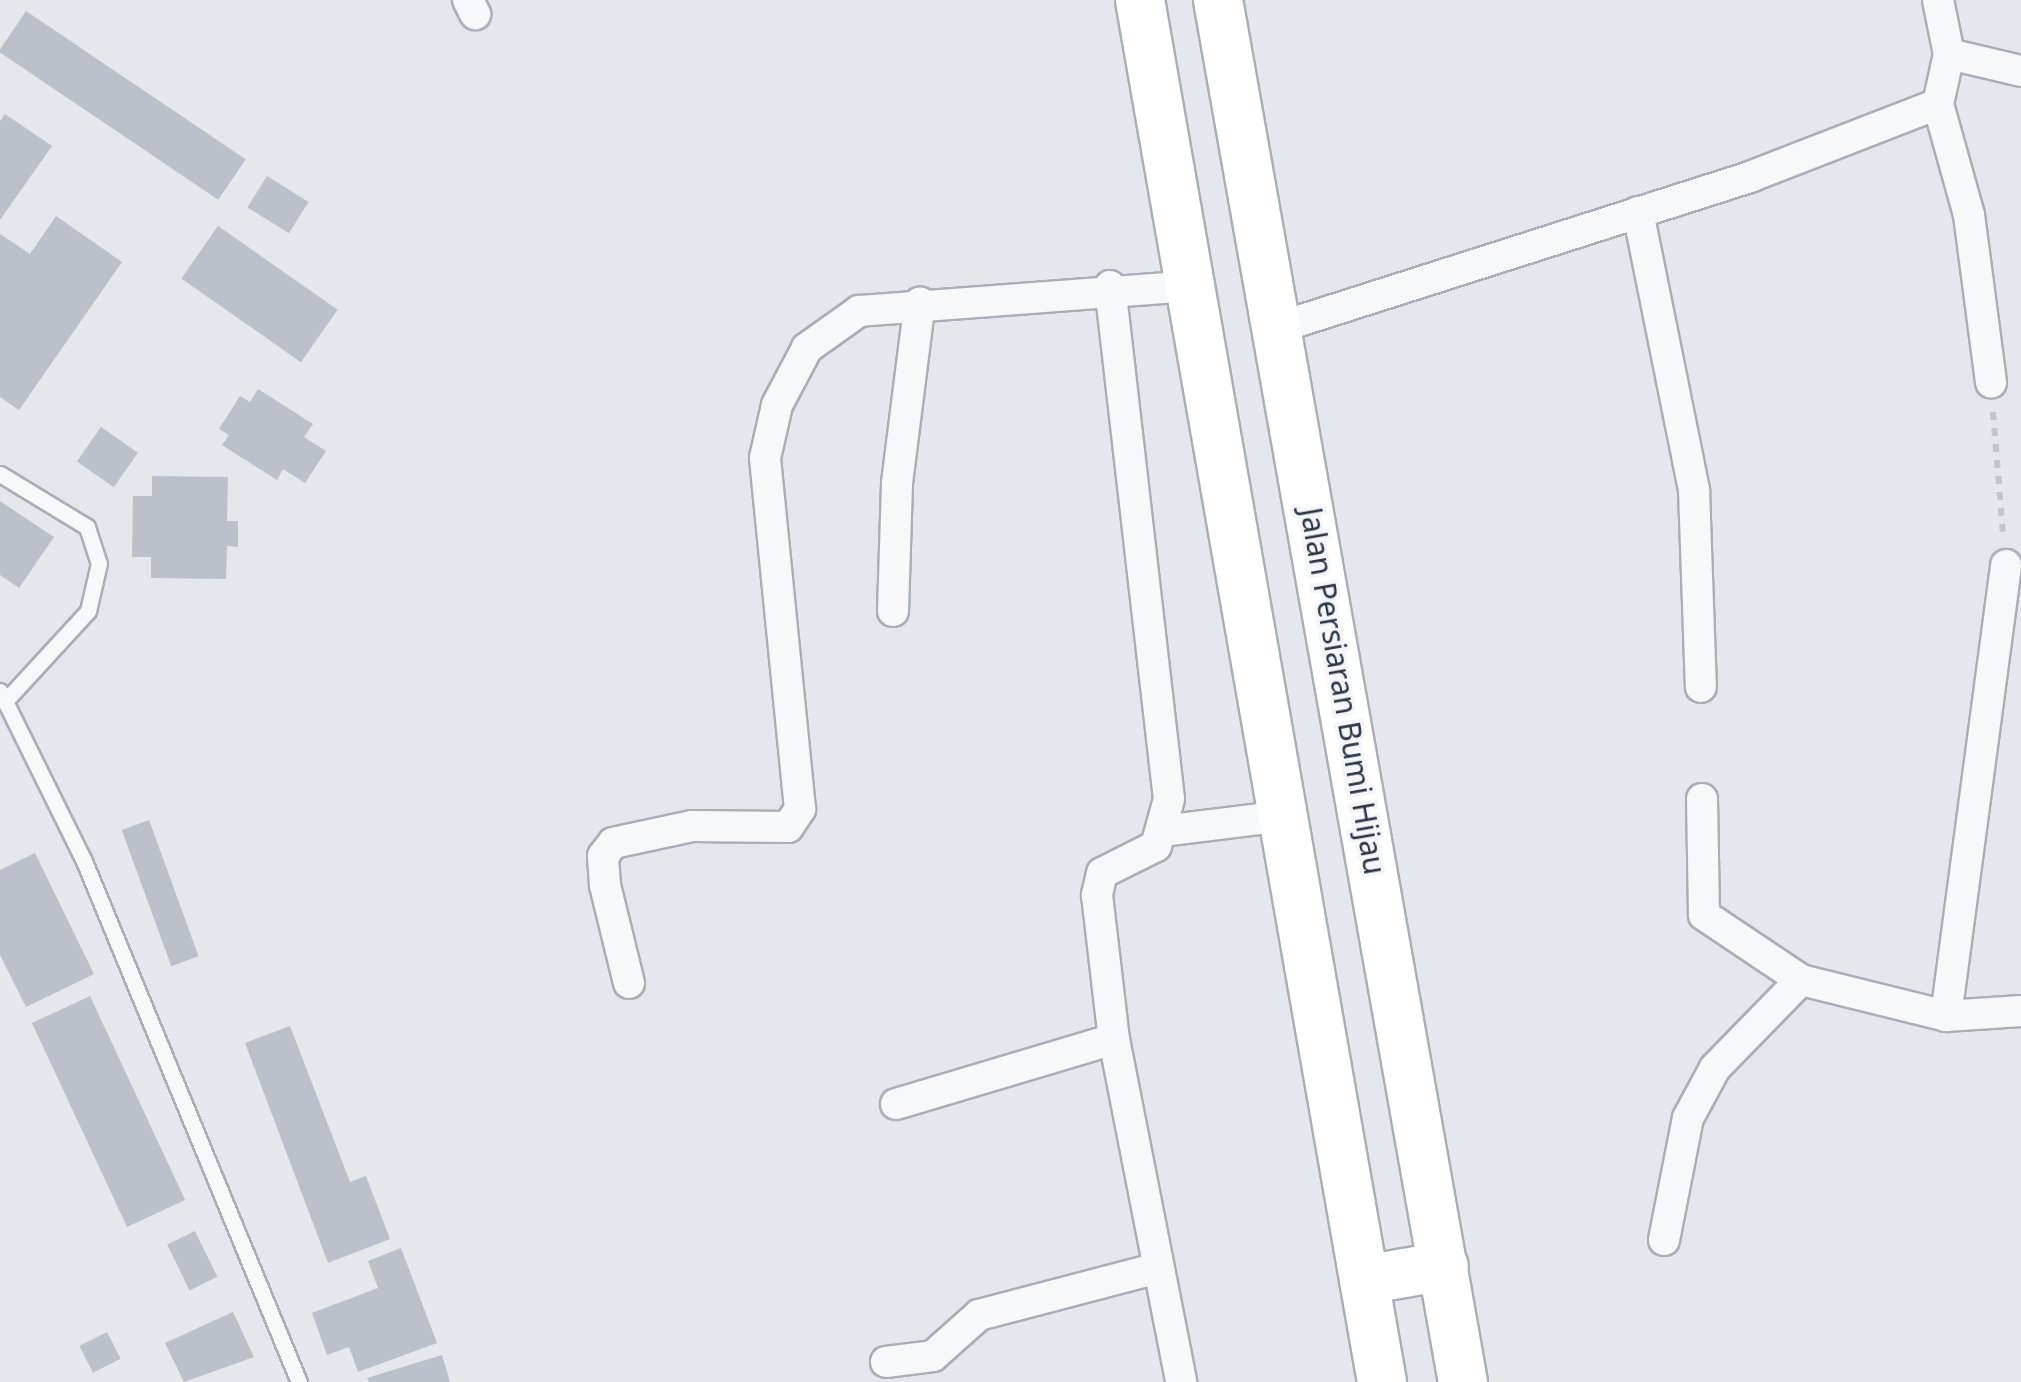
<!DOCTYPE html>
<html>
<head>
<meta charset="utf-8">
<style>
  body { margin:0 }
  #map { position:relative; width:2021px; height:1382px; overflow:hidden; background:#e4e7ec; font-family:"Noto Sans",sans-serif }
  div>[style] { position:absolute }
  .building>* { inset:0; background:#bbc0ca; transform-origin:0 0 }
  .path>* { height:6px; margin-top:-3px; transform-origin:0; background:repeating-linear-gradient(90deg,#c2c5cb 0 8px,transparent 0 16px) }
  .roads { filter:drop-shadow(2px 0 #a9aeb7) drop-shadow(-2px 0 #a9aeb7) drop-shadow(0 2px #a9aeb7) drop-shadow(0 -2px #a9aeb7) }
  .lane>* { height:15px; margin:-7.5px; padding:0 7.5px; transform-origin:7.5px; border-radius:7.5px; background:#f7f8fa }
  .street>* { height:30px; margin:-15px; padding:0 15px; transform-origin:15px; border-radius:15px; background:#f7f8fa }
  .primary>* { height:48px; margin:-24px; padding:0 24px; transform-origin:24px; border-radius:24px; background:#fff }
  span { translate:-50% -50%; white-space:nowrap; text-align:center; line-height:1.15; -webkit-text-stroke:8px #f4f6f9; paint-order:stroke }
  .street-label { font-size:30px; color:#2b3445 }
</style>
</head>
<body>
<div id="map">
  <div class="building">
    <i style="left:26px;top:11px;width:265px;height:49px;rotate:34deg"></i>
    <i style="clip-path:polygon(5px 114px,52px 146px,0 220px,0 121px)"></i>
    <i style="left:267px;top:176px;width:49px;height:37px;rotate:32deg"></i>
    <i style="clip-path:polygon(56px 216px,122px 262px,19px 410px,0 397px,0 234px,30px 254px)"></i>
    <i style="left:218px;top:226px;width:146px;height:64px;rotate:35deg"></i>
    <i style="clip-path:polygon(258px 389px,313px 424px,304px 437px,326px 451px,305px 483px,283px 469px,277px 480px,222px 445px,229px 435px,219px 429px,240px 396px,250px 402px)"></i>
    <i style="left:101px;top:427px;width:45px;height:42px;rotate:35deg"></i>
    <i style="clip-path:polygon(152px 476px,228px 477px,227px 521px,238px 521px,238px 547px,227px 546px,226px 579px,151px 578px,151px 557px,132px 557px,133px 496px,152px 496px)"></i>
    <i style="clip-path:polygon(0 501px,54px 537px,19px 588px,0 575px)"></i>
    <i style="left:149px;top:820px;width:145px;height:29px;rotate:70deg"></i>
    <i style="clip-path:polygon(35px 853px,94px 974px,26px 1007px,0 955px,0 870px)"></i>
    <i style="left:90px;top:996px;width:225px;height:64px;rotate:65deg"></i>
    <i style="clip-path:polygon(290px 1026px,350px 1182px,366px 1176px,390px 1239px,328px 1263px,245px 1043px)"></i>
    <i style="left:195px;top:1231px;width:51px;height:31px;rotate:64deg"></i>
    <i style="clip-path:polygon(401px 1248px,437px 1343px,358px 1372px,349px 1347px,327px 1355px,312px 1313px,378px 1288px,368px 1261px)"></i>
    <i style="clip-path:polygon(233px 1312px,254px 1357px,184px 1382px,165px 1343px)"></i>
    <i style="left:107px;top:1332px;width:30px;height:31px;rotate:63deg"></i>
    <i style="clip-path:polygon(442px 1355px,450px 1382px,369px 1382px,367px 1378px)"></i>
  </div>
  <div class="path">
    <i style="left:1993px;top:412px;width:122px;rotate:85.3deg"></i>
  </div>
  <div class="roads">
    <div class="lane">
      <i style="left:0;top:474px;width:102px;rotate:31.3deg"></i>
      <i style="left:87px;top:527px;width:38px;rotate:72deg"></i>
      <i style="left:99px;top:563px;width:49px;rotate:102.9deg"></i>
      <i style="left:88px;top:611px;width:117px;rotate:132.6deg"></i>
      <i style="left:0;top:691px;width:190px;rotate:63.7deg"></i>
      <i style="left:84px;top:861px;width:564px;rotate:67.58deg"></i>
    </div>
    <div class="street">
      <i style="left:468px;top:0;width:16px;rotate:63deg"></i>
      <i style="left:1938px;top:0;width:55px;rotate:78.5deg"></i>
      <i style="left:1949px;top:54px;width:51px;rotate:102.4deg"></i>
      <i style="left:1938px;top:104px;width:115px;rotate:74.4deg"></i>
      <i style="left:1969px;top:215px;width:169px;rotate:82.5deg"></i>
      <i style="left:1949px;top:54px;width:74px;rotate:13.3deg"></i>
      <i style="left:1638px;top:212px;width:284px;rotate:78.6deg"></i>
      <i style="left:1694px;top:490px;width:197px;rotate:88deg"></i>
      <i style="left:1110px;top:286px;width:516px;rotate:83.44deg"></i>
      <i style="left:1169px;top:799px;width:49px;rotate:105.5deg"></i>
      <i style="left:1156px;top:846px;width:60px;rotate:153.4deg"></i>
      <i style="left:1102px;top:873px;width:23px;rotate:103deg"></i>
      <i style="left:1097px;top:895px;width:145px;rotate:83.3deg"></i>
      <i style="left:1114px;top:1039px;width:349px;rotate:78.9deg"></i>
      <i style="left:1277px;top:328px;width:499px;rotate:-17.7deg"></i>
      <i style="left:1752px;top:176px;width:199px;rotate:-21.2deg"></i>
      <i style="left:893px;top:611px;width:128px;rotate:-88.2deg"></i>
      <i style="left:897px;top:483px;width:182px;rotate:-82.8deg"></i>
      <i style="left:1702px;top:799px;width:116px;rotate:89deg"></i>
      <i style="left:1704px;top:915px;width:117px;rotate:33.8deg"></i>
      <i style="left:1801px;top:980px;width:149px;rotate:13.9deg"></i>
      <i style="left:1946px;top:1016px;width:75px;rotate:-3.8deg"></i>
      <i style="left:1162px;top:831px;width:123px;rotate:-7deg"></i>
      <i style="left:629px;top:983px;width:101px;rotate:-103.8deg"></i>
      <i style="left:605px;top:885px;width:29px;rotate:-94deg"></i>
      <i style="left:603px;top:856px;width:16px;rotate:-52deg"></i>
      <i style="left:613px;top:843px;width:81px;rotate:-12.1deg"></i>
      <i style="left:692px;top:826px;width:96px;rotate:0.6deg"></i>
      <i style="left:788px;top:827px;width:22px;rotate:-56deg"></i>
      <i style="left:800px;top:809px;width:353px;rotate:-95.7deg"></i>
      <i style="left:765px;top:458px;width:54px;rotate:-77.2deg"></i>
      <i style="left:777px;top:405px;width:64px;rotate:-62.2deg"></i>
      <i style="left:807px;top:348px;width:64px;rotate:-35.4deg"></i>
      <i style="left:859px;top:311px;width:337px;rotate:-4.3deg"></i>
      <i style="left:1946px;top:1016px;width:455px;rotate:-82.4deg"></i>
      <i style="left:896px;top:1104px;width:227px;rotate:-16.6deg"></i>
      <i style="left:1664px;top:1240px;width:124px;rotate:-78.9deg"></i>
      <i style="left:1688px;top:1118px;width:57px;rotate:-61.6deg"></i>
      <i style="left:1715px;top:1068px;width:123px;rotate:-45.7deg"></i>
      <i style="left:886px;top:1362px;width:47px;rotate:-7.3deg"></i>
      <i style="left:933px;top:1356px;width:62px;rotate:-41.7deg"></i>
      <i style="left:979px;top:1315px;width:185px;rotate:-14.7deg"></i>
    </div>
    <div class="primary">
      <i style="left:1140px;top:0;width:1403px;rotate:80.07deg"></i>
      <i style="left:1218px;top:0;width:1404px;rotate:79.95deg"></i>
      <i style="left:1364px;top:1280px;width:81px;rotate:-9.9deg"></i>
    </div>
  </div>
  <div class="street-label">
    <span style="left:1343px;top:691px;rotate:80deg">Jalan Persiaran Bumi Hijau</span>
  </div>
</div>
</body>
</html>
